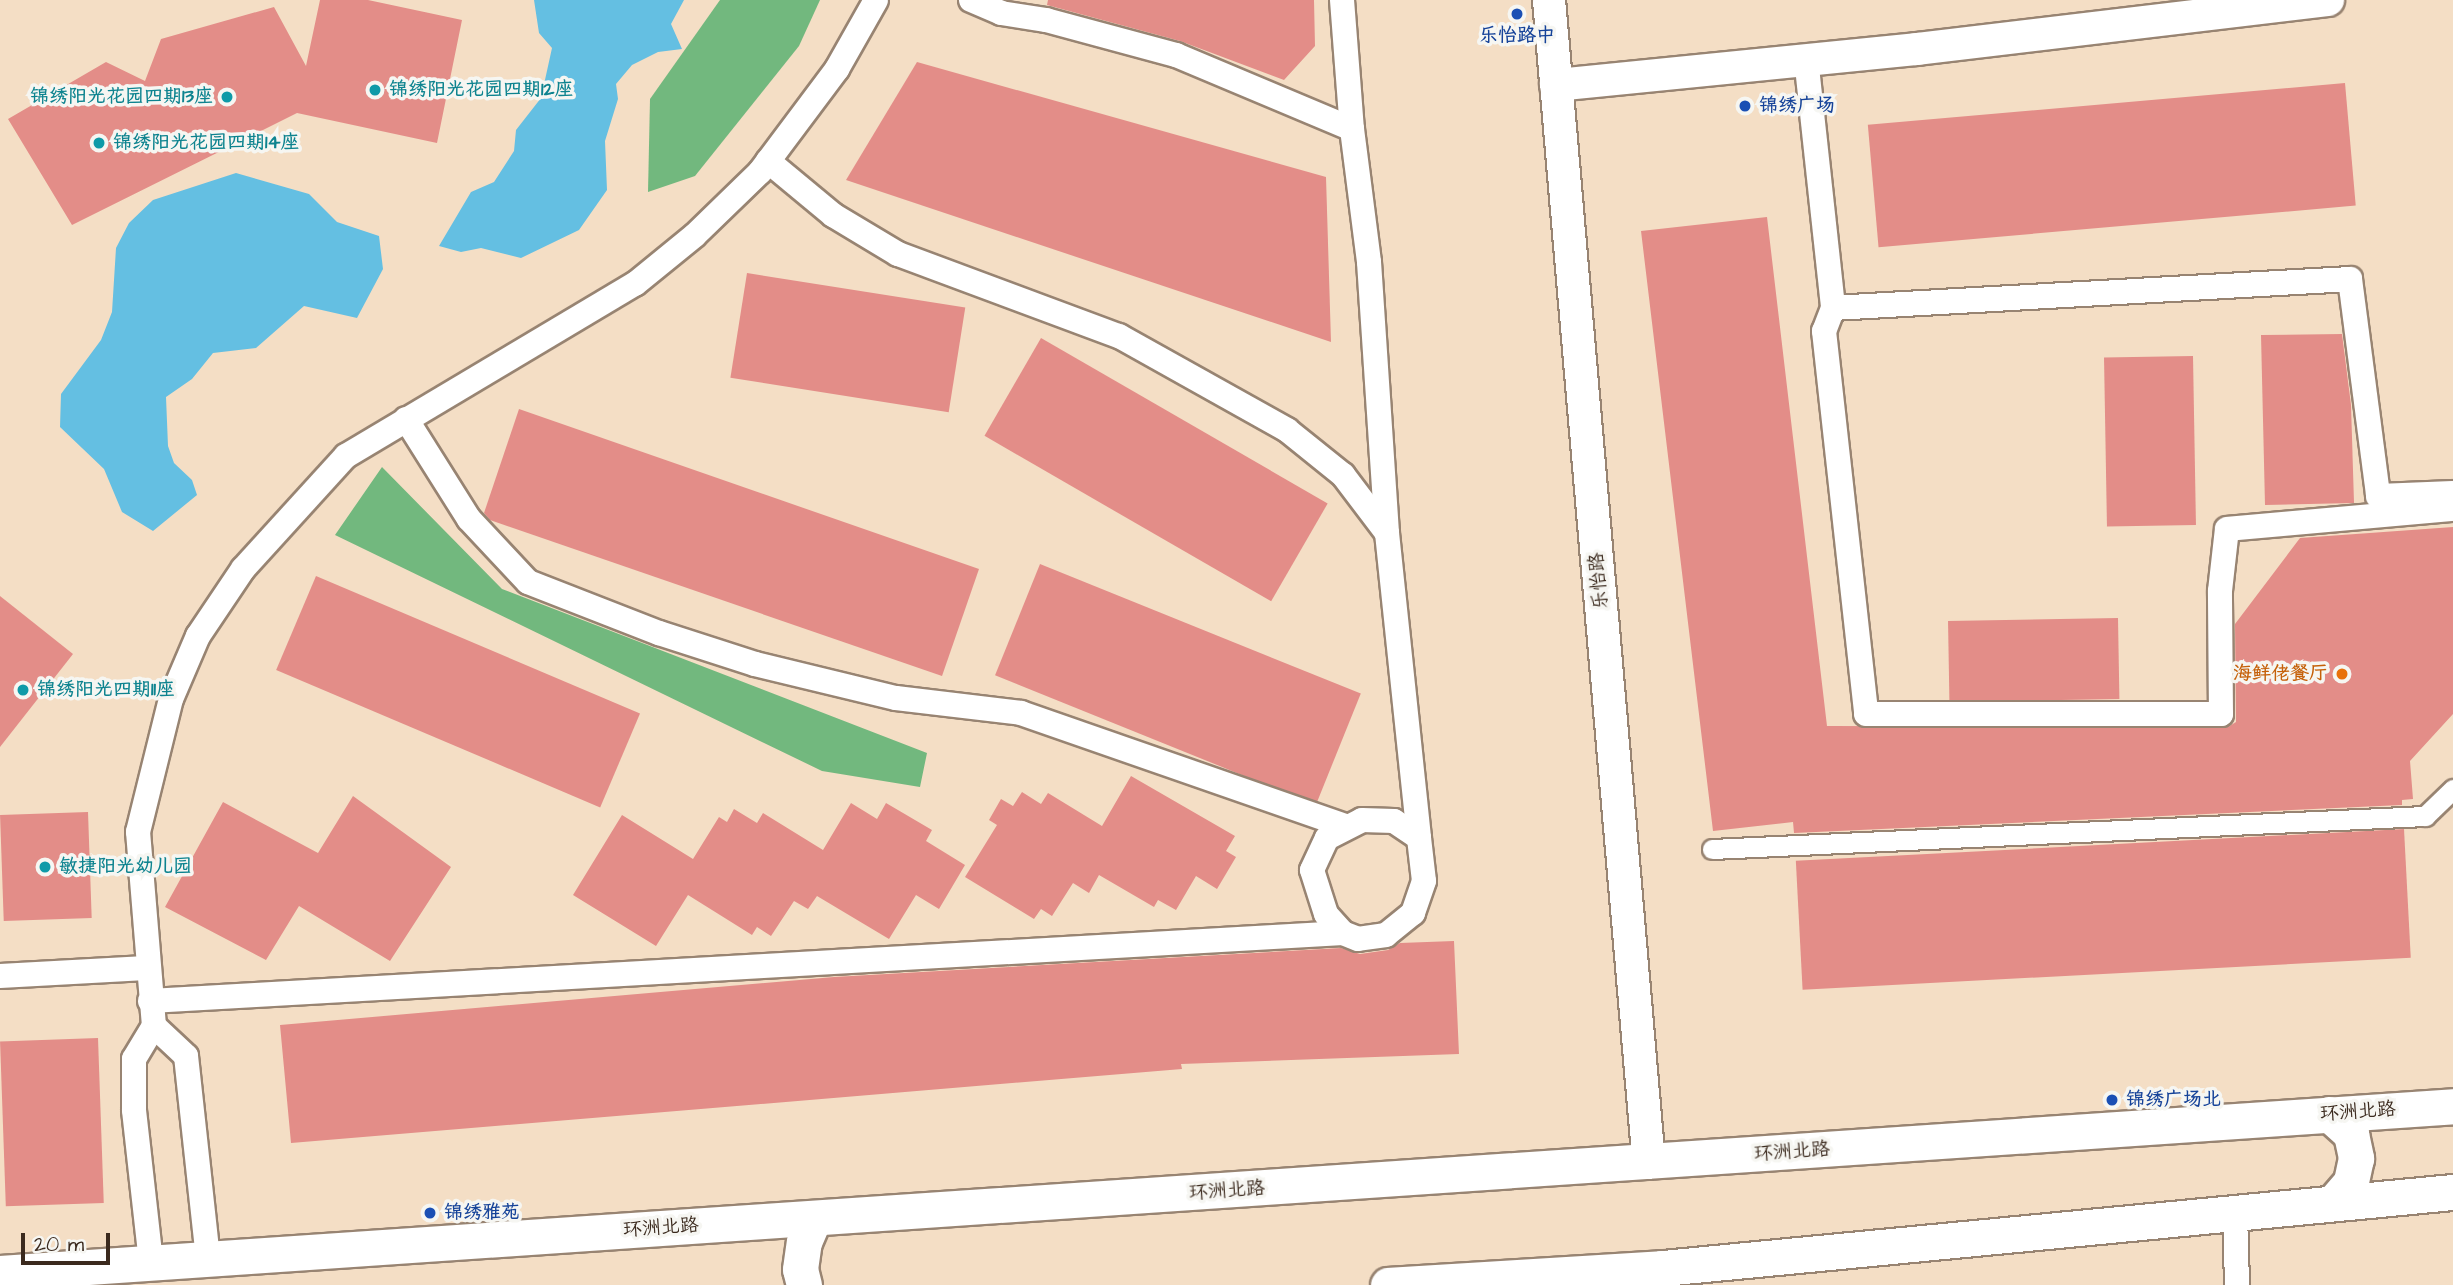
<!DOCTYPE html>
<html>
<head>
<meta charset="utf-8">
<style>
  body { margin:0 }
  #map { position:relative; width:2453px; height:1285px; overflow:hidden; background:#f4dec5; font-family:"Architects Daughter","LXGW WenKai TC",sans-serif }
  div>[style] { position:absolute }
  .forest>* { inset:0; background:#72b87e }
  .water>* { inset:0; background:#64bfe2 }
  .building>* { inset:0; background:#e38d88; transform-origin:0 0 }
  .roads { filter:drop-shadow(2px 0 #988472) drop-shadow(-2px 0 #988472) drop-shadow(0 2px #988472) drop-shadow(0 -2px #988472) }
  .pedestrian>* { height:19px; margin:-9.5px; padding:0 9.5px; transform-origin:9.5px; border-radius:9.5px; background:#fff }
  .minor>* { height:24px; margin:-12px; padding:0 12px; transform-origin:12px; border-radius:12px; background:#fff }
  .tertiary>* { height:32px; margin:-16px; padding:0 16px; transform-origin:16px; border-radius:16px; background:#fff }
  .secondary>* { height:35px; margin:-17.5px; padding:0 17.5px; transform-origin:17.5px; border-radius:17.5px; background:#fff }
  .dots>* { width:19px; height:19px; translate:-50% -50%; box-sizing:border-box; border:4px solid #f6f6f2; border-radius:50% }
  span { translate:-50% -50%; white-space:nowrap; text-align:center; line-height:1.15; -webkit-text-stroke:7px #f6f6f2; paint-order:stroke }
  .transit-label { font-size:19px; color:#164399; font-weight:700 }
  .left { translate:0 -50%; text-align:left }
  .culture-label { font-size:19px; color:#0d838f; font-weight:700 }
  .right { translate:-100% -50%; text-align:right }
  .street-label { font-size:19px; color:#3b2a1e }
  .food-label { font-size:19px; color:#c56008; font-weight:700 }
  .scale { position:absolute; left:21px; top:1233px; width:89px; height:32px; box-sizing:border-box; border:4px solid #3b2a1e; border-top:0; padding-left:9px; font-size:21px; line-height:24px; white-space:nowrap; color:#3b2a1e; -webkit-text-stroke:5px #f6f6f2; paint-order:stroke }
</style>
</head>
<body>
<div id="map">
  <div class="forest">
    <i style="clip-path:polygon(720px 0,820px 0,799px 46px,695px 176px,648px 192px,650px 99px)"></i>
    <i style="clip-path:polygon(382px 467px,502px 589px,927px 753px,920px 787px,822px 771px,335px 535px)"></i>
  </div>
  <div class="water">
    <i style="clip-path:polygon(534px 0,684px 0,671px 24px,682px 49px,658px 52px,632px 65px,616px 84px,618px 99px,605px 141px,607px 190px,579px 230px,521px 258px,481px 248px,461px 252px,439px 246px,471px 192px,494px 182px,514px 151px,516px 130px,541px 98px,552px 48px,539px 33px)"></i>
    <i style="clip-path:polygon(236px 173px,309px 194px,337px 222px,379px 236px,383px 269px,357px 318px,304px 306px,256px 348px,213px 353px,192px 379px,166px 397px,168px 446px,174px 463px,192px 480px,197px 495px,153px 531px,122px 512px,104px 469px,60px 427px,61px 394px,101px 340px,112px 312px,116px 248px,129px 223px,153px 200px)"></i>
  </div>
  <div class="building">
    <i style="clip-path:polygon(320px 0,368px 0,462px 20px,437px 143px,297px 113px,72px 225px,8px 119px,106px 62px,145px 81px,161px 39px,274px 7px,306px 66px)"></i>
    <i style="clip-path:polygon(1048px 0,1314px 0,1315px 46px,1284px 80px,1180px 41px,1047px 5px)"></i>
    <i style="clip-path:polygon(917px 62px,1326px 177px,1331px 342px,846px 180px)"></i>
    <i style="left:2345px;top:83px;width:123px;height:479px;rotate:85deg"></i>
    <i style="clip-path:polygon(1767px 217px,1827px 726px,2228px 727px,2236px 722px,2235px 624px,2300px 538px,2453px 527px,2453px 714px,2410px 761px,2413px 799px,2402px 800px,2402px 805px,1794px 833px,1793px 822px,1713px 831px,1641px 231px)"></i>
    <i style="left:747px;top:273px;width:221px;height:106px;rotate:9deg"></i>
    <i style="clip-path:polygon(2342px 334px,2351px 405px,2354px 503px,2265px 505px,2261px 335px)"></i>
    <i style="left:1041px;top:338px;width:331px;height:113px;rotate:30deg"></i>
    <i style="left:2193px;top:356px;width:169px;height:89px;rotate:89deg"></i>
    <i style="clip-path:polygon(519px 409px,979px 569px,942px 676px,490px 520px,484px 513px)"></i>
    <i style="left:1040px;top:564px;width:346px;height:120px;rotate:22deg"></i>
    <i style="left:316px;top:576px;width:352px;height:102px;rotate:23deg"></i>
    <i style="clip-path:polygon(0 596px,73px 654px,0 747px)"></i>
    <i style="left:2118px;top:618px;width:81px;height:170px;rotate:89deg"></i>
    <i style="clip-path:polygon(1131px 776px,1235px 836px,1226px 851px,1236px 857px,1217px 889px,1196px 876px,1176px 910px,1158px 900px,1154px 907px,1099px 875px,1089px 893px,1073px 883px,1052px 916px,1041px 909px,1034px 919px,965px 877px,997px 825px,989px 820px,1001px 799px,1013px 806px,1022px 792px,1041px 804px,1048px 793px,1102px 826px)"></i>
    <i style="clip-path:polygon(353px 796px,451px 867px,390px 961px,299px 906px,266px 960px,165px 907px,223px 802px,318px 853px)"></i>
    <i style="clip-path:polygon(851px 803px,877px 819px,886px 803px,932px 830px,926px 841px,965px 865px,939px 909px,916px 895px,889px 939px,817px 896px,808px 909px,794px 901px,771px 936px,757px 927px,752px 935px,688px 895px,656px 946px,573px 895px,622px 815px,693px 859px,719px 817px,727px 822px,734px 809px,757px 823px,763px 813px,823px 850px)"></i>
    <i style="left:88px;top:812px;width:106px;height:88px;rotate:88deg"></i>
    <i style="left:2404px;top:829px;width:129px;height:609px;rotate:87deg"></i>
    <i style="clip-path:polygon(1454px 941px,1459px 1054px,1181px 1064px,1182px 1069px,291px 1143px,280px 1025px,834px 977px,1341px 948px,1360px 954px,1388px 950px,1400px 943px)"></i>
    <i style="left:98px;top:1038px;width:165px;height:98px;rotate:88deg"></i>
  </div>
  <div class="roads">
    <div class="pedestrian">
      <i style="left:1712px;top:849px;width:714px;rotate:-2.65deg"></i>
      <i style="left:2425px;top:816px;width:39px;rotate:-44deg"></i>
    </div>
    <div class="minor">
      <i style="left:971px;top:0;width:33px;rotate:23deg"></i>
      <i style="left:1001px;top:13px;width:46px;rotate:8.8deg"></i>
      <i style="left:1046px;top:20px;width:135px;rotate:15.1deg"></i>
      <i style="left:1176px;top:55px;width:191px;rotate:22.8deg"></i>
      <i style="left:1342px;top:0;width:129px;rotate:85.6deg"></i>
      <i style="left:1352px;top:129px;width:134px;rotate:82.7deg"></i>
      <i style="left:1369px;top:262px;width:272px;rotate:86.2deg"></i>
      <i style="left:1387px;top:533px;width:307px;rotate:84deg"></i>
      <i style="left:1419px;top:838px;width:43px;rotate:83.4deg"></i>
      <i style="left:1424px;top:881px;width:34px;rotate:109deg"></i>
      <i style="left:1413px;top:913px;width:35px;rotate:141deg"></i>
      <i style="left:1386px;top:935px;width:28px;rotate:172deg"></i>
      <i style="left:1358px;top:939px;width:16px;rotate:-158deg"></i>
      <i style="left:1343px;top:933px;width:25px;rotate:-132deg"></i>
      <i style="left:1326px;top:914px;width:46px;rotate:-107.7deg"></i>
      <i style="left:1312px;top:870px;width:35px;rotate:-65deg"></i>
      <i style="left:1327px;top:838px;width:39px;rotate:-27deg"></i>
      <i style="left:1362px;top:820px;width:32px;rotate:2deg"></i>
      <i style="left:1394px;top:821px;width:30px;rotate:34deg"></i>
      <i style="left:1806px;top:58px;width:251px;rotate:83.8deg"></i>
      <i style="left:1833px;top:308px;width:518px;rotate:-3.21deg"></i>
      <i style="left:2350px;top:279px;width:219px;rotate:82.6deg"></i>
      <i style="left:2378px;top:496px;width:75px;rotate:-2.3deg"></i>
      <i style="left:768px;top:161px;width:85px;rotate:39.7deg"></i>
      <i style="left:833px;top:215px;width:76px;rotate:31deg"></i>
      <i style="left:898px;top:254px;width:236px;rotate:20.4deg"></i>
      <i style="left:1119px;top:336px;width:193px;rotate:29.2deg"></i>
      <i style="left:1287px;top:430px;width:72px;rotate:38.8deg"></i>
      <i style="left:1343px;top:475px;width:73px;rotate:52.8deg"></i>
      <i style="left:1833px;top:308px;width:25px;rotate:111deg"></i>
      <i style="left:1824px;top:331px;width:385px;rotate:83.7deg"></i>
      <i style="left:1866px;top:714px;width:355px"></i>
      <i style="left:2221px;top:714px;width:123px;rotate:-90.5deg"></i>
      <i style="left:2220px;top:591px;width:62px;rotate:-83.6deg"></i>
      <i style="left:2227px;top:529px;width:227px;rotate:-5.1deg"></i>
      <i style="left:406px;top:419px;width:118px;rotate:57.8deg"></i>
      <i style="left:469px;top:519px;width:86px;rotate:46.9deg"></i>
      <i style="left:528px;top:582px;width:141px;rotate:21.3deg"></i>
      <i style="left:659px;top:633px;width:101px;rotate:17.9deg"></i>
      <i style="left:755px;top:664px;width:145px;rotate:13.6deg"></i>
      <i style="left:896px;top:698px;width:126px;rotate:6.8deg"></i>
      <i style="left:1021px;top:713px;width:343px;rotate:19.2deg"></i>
      <i style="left:0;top:976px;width:146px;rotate:-3.1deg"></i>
      <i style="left:150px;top:1001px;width:1195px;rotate:-3.26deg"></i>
      <i style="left:154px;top:1026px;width:44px;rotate:43.2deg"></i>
      <i style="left:186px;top:1056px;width:203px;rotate:83.8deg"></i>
      <i style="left:2235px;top:1213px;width:72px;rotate:88.4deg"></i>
      <i style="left:151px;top:1262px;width:153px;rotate:-96.4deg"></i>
      <i style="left:134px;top:1110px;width:51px;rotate:-90deg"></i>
      <i style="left:134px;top:1059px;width:39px;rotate:-59deg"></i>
      <i style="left:154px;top:1026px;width:195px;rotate:-94.7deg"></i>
      <i style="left:138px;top:832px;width:137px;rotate:-76.1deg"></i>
      <i style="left:171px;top:699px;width:69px;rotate:-66.8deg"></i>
      <i style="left:198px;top:636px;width:81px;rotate:-56.1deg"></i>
      <i style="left:243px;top:569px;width:153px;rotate:-47.7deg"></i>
      <i style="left:346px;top:456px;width:336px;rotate:-30.8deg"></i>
      <i style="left:635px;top:284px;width:77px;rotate:-39.2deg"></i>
      <i style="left:695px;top:235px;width:91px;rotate:-44.1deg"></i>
      <i style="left:760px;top:172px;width:129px;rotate:-53.2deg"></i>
      <i style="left:837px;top:69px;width:79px;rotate:-60.5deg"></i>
    </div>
    <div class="tertiary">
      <i style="left:1549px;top:0;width:1167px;rotate:85.09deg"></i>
      <i style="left:1556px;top:85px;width:363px;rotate:-5.7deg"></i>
      <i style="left:1917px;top:49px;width:414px;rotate:-6.8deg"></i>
    </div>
    <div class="secondary">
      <i style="left:2329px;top:1114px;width:30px;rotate:42deg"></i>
      <i style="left:2351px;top:1134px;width:25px;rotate:78deg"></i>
      <i style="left:2356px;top:1158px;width:25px;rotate:102deg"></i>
      <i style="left:2351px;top:1182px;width:28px;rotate:131deg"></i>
      <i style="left:0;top:1273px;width:2459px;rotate:-3.89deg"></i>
      <i style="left:804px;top:1285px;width:16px;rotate:-104deg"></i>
      <i style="left:800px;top:1269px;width:27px;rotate:-82deg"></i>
      <i style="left:804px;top:1242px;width:26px;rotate:-67deg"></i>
      <i style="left:1388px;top:1285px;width:276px;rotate:-3.5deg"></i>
      <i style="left:1663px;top:1268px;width:794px;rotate:-5.5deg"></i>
    </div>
  </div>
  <div class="dots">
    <i style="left:1517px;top:14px;background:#1a4fb4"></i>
    <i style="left:375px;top:90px;background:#0f9aa8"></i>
    <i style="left:227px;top:97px;background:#0f9aa8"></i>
    <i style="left:1745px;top:106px;background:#1a4fb4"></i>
    <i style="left:99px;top:143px;background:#0f9aa8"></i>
    <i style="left:2342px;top:674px;background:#e8710a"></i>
    <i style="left:23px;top:690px;background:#0f9aa8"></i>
    <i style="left:45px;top:867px;background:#0f9aa8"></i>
    <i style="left:2112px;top:1100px;background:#1a4fb4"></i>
    <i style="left:430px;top:1213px;background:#1a4fb4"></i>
  </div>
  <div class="transit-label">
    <span style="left:1517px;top:36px">乐怡路中</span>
    <span class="left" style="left:1759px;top:106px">锦绣广场</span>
    <span class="left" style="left:2126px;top:1100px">锦绣广场北</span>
    <span class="left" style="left:444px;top:1213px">锦绣雅苑</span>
  </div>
  <div class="culture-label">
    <span class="left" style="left:389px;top:90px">锦绣阳光花园四期12座</span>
    <span class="right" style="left:213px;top:97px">锦绣阳光花园四期13座</span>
    <span class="left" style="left:113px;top:143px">锦绣阳光花园四期14座</span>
    <span class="left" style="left:37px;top:690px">锦绣阳光四期11座</span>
    <span class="left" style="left:59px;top:867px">敏捷阳光幼儿园</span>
  </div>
  <div class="street-label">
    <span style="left:1599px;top:581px;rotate:-95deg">乐怡路</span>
    <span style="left:2358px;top:1112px;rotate:-4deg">环洲北路</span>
    <span style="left:1792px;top:1152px;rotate:-4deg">环洲北路</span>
    <span style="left:1227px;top:1191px;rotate:-4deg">环洲北路</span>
    <span style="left:661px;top:1228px;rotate:-4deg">环洲北路</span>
  </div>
  <div class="food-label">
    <span class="right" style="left:2328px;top:674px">海鲜佬餐厅</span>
  </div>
  <div class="scale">20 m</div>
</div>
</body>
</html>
